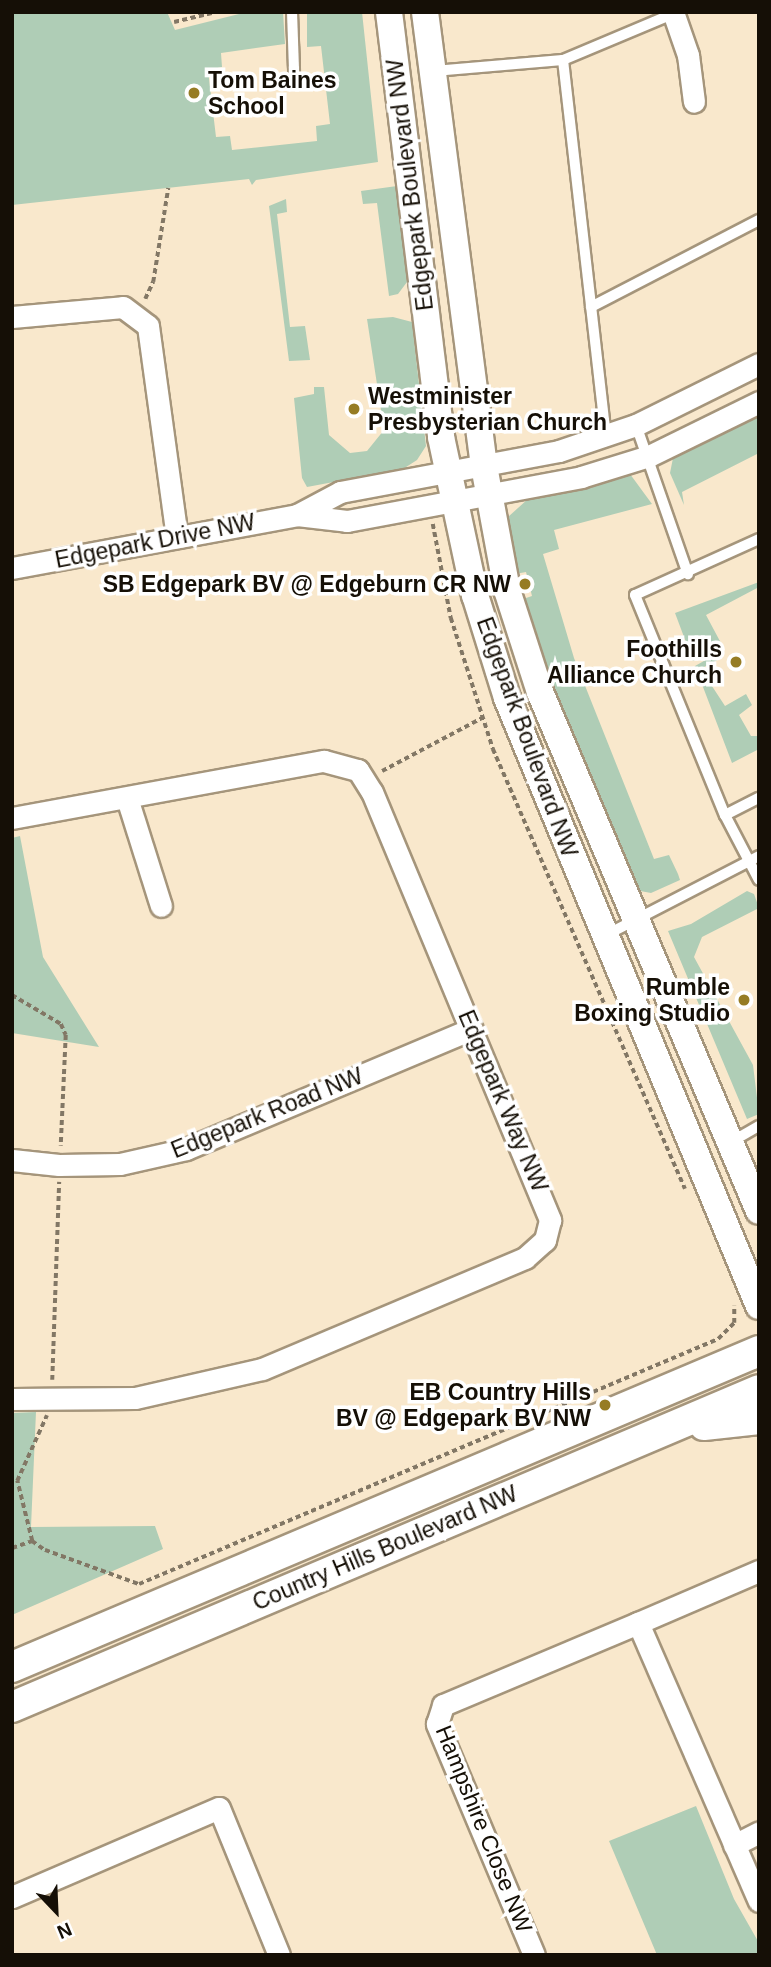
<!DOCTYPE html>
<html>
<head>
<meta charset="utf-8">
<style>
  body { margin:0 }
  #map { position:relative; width:771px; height:1967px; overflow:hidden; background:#f9e8cc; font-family:Arial,sans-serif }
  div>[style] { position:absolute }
  .green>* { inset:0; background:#afcdb6 }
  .path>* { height:3.5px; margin-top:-1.75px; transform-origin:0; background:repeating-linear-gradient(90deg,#827765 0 5px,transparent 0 8.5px) }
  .roads { filter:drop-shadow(2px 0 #a5957b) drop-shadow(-2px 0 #a5957b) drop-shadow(0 2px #a5957b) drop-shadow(0 -2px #a5957b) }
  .service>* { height:10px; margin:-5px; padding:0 5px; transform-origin:5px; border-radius:5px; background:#fff }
  .minor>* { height:21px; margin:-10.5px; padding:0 10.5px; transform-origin:10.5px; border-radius:10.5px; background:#fff }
  .tertiary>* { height:26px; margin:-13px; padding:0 13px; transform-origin:13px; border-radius:13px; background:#fff }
  .secondary>* { height:30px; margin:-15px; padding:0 15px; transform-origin:15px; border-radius:15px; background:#fff }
  .dots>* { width:19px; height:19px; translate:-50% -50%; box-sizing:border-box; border:4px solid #fff; border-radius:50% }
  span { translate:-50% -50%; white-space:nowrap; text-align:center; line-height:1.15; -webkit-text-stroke:7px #fff; paint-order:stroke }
  .poi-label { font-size:23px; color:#150f06; font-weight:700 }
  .left { translate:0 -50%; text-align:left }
  .right { translate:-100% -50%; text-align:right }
  .street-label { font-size:23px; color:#150f06 }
  .frame { position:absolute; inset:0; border:14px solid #150f06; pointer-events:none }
  .north { position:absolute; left:21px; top:1876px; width:70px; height:70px; -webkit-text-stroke:5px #fff; paint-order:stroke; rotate:157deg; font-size:19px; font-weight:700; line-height:28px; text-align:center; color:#150f06 }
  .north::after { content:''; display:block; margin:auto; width:24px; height:32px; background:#150f06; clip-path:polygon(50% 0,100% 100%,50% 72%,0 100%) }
</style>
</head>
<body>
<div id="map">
  <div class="green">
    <i style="clip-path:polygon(12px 12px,167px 12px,175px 30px,247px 12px,283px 12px,285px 44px,221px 53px,222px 67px,208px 70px,216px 137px,230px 136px,232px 150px,317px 141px,316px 126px,330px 124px,321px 46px,307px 47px,307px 12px,362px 12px,378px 162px,256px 180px,252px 185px,249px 179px,12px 205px)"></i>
    <i style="clip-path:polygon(397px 186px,407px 282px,398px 294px,389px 296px,377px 203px,363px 204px,361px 191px)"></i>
    <i style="clip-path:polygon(286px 199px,287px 212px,277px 214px,290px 327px,305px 326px,310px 360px,289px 361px,269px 206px)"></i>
    <i style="clip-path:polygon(393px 317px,412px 322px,426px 446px,417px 460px,403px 469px,307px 487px,302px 478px,294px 398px,314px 394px,314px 387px,324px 387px,329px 435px,350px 453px,367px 451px,384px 430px,367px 319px)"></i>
    <i style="clip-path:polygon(759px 414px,759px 453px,682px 492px,684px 505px,670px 473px,673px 458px)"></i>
    <i style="clip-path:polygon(630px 474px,652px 504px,554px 530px,559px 549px,543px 554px,574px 658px,654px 859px,669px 855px,678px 874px,680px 880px,651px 893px,635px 890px,547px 676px,523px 599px,532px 596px,526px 572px,515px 574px,506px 531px,508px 517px,528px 499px)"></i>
    <i style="clip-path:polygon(759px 582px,759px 587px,706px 615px,722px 645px,693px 661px,675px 613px)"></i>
    <i style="clip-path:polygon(720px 652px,723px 657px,704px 667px,708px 680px,725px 706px,746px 694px,752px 705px,739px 715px,751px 736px,759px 736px,759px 749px,732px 763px,695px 666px)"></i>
    <i style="clip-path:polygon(20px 836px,43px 957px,99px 1047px,12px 1033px,12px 838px)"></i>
    <i style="clip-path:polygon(747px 891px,754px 894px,759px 908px,702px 937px,694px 957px,753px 1065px,759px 1114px,747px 1119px,668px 931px,691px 924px)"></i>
    <i style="clip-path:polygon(36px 1412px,31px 1527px,155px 1526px,163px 1549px,12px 1615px,12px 1413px)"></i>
    <i style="clip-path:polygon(696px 1806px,734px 1899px,759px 1943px,759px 1955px,657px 1955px,609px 1841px)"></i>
  </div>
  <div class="path">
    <i style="left:328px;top:12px;width:14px"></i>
    <i style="left:174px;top:22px;width:43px;rotate:-13.4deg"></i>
    <i style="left:145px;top:299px;width:19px;rotate:-65deg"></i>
    <i style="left:153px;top:282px;width:95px;rotate:-80.9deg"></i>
    <i style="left:433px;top:524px;width:96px;rotate:79.2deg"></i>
    <i style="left:451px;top:618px;width:138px;rotate:72.2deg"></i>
    <i style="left:493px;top:749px;width:480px;rotate:66.4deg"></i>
    <i style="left:382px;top:771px;width:113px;rotate:-27.9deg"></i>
    <i style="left:12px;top:995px;width:57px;rotate:30.6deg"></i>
    <i style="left:61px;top:1024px;width:12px;rotate:66deg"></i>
    <i style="left:66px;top:1035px;width:111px;rotate:92.6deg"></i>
    <i style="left:52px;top:1380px;width:198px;rotate:-88deg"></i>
    <i style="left:32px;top:1541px;width:62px;rotate:-104deg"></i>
    <i style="left:17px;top:1481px;width:72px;rotate:-65.6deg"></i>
    <i style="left:12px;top:1548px;width:21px;rotate:-19deg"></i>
    <i style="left:32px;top:1541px;width:16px;rotate:35deg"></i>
    <i style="left:45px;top:1550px;width:100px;rotate:19.9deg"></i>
    <i style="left:139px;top:1584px;width:629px;rotate:-22.94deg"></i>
    <i style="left:718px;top:1339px;width:23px;rotate:-45deg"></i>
    <i style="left:734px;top:1323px;width:17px;rotate:-90deg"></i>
  </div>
  <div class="roads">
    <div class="service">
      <i style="left:292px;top:12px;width:58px;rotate:88deg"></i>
      <i style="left:563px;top:60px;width:378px;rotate:83.5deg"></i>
      <i style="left:434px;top:71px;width:129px;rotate:-4.9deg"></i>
      <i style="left:563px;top:60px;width:121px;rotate:-22.8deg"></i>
      <i style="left:591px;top:307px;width:189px;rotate:-27.4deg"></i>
      <i style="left:636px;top:425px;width:158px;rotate:70.8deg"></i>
      <i style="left:759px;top:539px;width:136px;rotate:155.7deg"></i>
      <i style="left:635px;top:595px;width:238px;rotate:67.8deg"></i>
      <i style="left:725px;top:815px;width:38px;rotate:-27deg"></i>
      <i style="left:725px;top:815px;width:73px;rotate:62.4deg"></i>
      <i style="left:606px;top:935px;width:172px;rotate:-27.3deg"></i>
      <i style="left:731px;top:1142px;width:32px;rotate:-30deg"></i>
    </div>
    <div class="minor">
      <i style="left:673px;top:12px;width:46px;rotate:70.8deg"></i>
      <i style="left:688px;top:55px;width:47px;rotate:82.7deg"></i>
      <i style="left:12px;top:317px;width:111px;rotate:-5.1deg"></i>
      <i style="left:123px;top:307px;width:31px;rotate:37deg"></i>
      <i style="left:148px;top:326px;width:213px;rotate:82.2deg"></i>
      <i style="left:297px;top:515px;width:50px;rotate:6.8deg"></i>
      <i style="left:347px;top:521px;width:238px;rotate:-10.6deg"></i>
      <i style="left:581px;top:477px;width:71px;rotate:-17.2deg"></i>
      <i style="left:649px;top:456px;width:123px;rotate:-26.1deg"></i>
      <i style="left:12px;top:568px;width:290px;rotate:-10.5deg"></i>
      <i style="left:297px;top:515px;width:49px;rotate:-28.1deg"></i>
      <i style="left:340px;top:492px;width:223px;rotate:-10.6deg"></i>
      <i style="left:559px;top:451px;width:81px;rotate:-18.7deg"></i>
      <i style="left:636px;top:425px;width:137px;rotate:-26.4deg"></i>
      <i style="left:127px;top:798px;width:113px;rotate:72.5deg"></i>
      <i style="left:12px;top:818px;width:317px;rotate:-10.4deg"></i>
      <i style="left:324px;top:761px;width:35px;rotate:15deg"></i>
      <i style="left:358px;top:770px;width:26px;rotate:58deg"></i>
      <i style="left:372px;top:792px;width:464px;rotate:67.4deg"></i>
      <i style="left:550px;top:1220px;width:21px;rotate:104deg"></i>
      <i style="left:545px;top:1240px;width:27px;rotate:138deg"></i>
      <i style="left:525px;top:1258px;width:285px;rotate:157.1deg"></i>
      <i style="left:262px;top:1369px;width:130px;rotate:167.1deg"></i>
      <i style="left:135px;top:1398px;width:123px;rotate:179.5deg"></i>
      <i style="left:12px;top:1160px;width:47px;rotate:6.1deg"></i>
      <i style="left:59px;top:1165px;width:61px;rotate:-0.9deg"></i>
      <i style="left:120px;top:1164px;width:68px;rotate:-12.8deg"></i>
      <i style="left:186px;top:1149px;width:310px;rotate:-22.8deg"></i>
      <i style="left:638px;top:1623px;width:132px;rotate:-23.3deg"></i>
      <i style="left:734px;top:1845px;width:28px;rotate:-27deg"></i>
      <i style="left:12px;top:1897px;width:225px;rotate:-23.3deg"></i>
      <i style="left:219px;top:1808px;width:159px;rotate:67.8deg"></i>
      <i style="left:534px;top:1955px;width:251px;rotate:-112.8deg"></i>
      <i style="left:437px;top:1724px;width:20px;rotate:-72deg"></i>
      <i style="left:443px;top:1705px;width:212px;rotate:-22.8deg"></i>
      <i style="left:638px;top:1623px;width:303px;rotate:66.5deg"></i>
    </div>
    <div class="tertiary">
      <i style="left:389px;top:12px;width:428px;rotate:83deg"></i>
      <i style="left:441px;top:437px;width:162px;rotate:77.9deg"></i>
      <i style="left:475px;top:595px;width:108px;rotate:72.7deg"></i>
      <i style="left:507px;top:698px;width:658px;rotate:67.49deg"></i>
      <i style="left:425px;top:12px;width:458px;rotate:82.6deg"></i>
      <i style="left:484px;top:466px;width:126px;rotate:79.5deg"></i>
      <i style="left:507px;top:590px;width:107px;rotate:72.1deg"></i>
      <i style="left:540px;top:692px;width:563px;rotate:67.12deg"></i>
    </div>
    <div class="secondary">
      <i style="left:704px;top:1425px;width:55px;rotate:-6.2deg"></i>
      <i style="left:12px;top:1667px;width:811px;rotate:-22.93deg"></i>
      <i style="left:12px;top:1707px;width:811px;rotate:-22.99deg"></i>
    </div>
  </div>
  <div class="dots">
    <i style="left:194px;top:93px;background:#967c24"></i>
    <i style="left:354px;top:409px;background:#967c24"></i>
    <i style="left:525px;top:584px;background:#967c24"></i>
    <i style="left:736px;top:662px;background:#967c24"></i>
    <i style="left:744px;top:1000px;background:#967c24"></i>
    <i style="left:605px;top:1405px;background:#967c24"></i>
  </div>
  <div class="poi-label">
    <span class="left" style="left:208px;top:93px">Tom Baines<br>School</span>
    <span class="left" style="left:368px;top:409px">Westminister<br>Presbysterian Church</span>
    <span class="right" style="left:511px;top:584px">SB Edgepark BV @ Edgeburn CR NW</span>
    <span class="right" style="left:722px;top:662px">Foothills<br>Alliance Church</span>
    <span class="right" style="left:730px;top:1000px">Rumble<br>Boxing Studio</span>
    <span class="right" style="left:591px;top:1405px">EB Country Hills<br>BV @ Edgepark BV NW</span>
  </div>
  <div class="street-label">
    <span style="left:410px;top:185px;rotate:-97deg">Edgepark Boulevard NW</span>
    <span style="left:155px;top:541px;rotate:-11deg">Edgepark Drive NW</span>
    <span style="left:527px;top:737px;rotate:70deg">Edgepark Boulevard NW</span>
    <span style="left:503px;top:1101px;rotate:67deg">Edgepark Way NW</span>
    <span style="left:267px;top:1113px;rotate:-22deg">Edgepark Road NW</span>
    <span style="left:385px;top:1548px;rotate:-23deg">Country Hills Boulevard NW</span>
    <span style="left:484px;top:1829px;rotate:68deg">Hampshire Close NW</span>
  </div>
  <div class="frame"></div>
  <div class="north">N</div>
</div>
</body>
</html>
